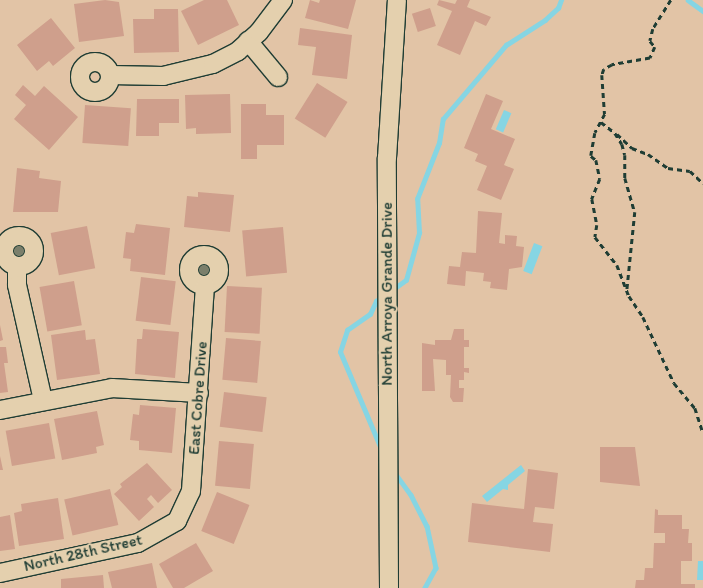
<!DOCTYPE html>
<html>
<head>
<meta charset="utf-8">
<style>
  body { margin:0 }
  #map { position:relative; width:703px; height:588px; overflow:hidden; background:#e2c4a6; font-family:Itim,sans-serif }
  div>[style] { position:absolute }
  .water>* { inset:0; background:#86d5e3; transform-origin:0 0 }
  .stream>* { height:4.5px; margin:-2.25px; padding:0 2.25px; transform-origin:2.25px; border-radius:2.25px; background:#86d5e3 }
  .building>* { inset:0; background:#cf9f8c; transform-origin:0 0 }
  .path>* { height:2.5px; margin-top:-1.25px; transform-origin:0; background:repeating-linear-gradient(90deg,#1f3d34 0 5px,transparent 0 9px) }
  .roads { filter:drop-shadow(1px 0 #1f3d34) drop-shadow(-1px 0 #1f3d34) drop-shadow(0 1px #1f3d34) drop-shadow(0 -1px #1f3d34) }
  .minor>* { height:18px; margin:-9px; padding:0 9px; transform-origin:9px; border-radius:9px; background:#e4d0ae }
  .minor>.ring { margin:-9px; padding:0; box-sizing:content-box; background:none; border:18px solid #e4d0ae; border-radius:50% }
  .trees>* { width:10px; height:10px; margin:-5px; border-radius:50%; background:#7b7f6b }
  span { translate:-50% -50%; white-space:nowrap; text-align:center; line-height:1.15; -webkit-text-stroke:4px #e4d0ae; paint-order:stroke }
  .street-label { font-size:16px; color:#1f3d34 }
</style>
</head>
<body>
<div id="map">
  <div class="water">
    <i style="left:504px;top:110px;width:8px;height:21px;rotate:23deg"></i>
    <i style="left:534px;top:243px;width:9px;height:30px;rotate:21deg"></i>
    <i style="clip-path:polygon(521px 465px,525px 471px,508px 485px,508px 490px,503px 489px,487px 502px,482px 496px)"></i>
    <i style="clip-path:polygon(698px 561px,703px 561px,703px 580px,697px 580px)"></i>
  </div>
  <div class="stream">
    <i style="left:688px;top:0;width:19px;rotate:36deg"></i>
    <i style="left:392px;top:290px;width:17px;rotate:-36deg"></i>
    <i style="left:406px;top:280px;width:49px;rotate:-74.5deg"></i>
    <i style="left:419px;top:233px;width:34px;rotate:-93deg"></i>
    <i style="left:417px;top:199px;width:60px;rotate:-68.6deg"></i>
    <i style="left:439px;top:143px;width:24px;rotate:-81deg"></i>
    <i style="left:443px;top:119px;width:97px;rotate:-49.6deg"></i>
    <i style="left:506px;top:45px;width:46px;rotate:-32.7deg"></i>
    <i style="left:545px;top:20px;width:18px;rotate:-43deg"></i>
    <i style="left:558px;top:8px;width:9px;rotate:-69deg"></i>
    <i style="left:381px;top:449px;width:105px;rotate:-112.9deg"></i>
    <i style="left:340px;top:352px;width:23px;rotate:-72deg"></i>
    <i style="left:347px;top:330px;width:28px;rotate:-35deg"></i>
    <i style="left:370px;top:314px;width:14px;rotate:-65deg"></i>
    <i style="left:376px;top:301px;width:9px;rotate:-32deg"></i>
    <i style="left:395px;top:473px;width:27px;rotate:54deg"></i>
    <i style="left:411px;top:495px;width:35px;rotate:63deg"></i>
    <i style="left:427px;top:526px;width:43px;rotate:77.9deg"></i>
    <i style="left:436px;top:568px;width:23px;rotate:119deg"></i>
  </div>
  <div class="building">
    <i style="clip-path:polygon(105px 0,119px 2px,124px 36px,79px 42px,74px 4px)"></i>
    <i style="clip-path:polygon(204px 0,227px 0,239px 25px,198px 45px,181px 11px)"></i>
    <i style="clip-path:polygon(310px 0,319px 3px,320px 0,356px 0,348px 29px,305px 18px)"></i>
    <i style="clip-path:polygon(439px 0,455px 4px,457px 0,470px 0,467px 7px,491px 17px,486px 26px,475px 21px,460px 55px,437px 45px,452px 11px,437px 5px)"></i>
    <i style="left:430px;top:8px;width:19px;height:19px;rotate:72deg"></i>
    <i style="clip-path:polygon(154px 9px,178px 9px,179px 52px,134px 53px,133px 19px,154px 19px)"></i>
    <i style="clip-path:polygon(51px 18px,75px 48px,53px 66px,49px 61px,37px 71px,17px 45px)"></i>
    <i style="clip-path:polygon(300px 28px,352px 35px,347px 79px,312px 75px,316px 47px,298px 45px)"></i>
    <i style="left:317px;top:83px;width:36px;height:42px;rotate:32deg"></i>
    <i style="clip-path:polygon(23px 85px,35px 96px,44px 86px,78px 117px,49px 150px,14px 119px,26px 105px,15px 95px)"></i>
    <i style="clip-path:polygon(230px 94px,231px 133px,196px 134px,196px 128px,186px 129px,185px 95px)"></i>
    <i style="clip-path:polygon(486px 94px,503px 101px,491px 129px,515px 139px,504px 165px,514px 169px,501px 200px,477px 190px,487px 166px,475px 161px,478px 154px,464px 148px)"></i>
    <i style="clip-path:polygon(137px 99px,179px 99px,179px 123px,159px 123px,159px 136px,136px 136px)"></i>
    <i style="clip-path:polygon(241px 104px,266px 104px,266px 115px,284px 115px,284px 145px,257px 145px,257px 159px,241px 159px)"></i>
    <i style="left:85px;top:105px;width:46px;height:38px;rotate:4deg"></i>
    <i style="clip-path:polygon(17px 168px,40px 171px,39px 178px,61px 181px,58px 212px,13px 212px)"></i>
    <i style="clip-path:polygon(198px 192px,234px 195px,230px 232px,184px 227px,187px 196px,198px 197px)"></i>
    <i style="clip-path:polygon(478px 211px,502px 213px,499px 243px,505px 244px,505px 235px,517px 236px,516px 246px,524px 247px,522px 267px,509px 269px,507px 290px,490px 288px,491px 282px,483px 281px,484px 273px,466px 271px,465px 286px,447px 284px,449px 266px,460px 267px,462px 252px,476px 253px)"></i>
    <i style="clip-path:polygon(136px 224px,170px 228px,165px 275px,130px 271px,131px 259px,123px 258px,126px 232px,134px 233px)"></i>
    <i style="left:87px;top:226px;width:43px;height:37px;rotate:79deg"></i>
    <i style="left:283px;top:227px;width:46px;height:41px;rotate:85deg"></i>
    <i style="left:141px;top:277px;width:35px;height:44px;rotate:7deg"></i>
    <i style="left:74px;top:281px;width:45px;height:35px;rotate:80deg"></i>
    <i style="left:227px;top:286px;width:35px;height:46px;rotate:3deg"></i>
    <i style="clip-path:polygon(0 325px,3px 340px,0 341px)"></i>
    <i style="clip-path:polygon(143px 329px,179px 332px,175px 378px,135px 374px,137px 339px,142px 339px)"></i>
    <i style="clip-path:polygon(454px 329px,464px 329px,464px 340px,469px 340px,469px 347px,464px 347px,464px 368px,469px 368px,469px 373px,464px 372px,464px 380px,459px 380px,459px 388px,464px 388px,463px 402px,453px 402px,450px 397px,451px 375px,446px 375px,446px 360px,433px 359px,435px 391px,422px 391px,422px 343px,435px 345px,435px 340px,451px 340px)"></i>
    <i style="clip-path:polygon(85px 330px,86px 340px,95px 339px,100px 374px,57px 380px,51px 335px)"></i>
    <i style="left:226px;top:338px;width:35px;height:42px;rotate:5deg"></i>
    <i style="clip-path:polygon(0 347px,6px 347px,8px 363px,4px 363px,8px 392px,0 393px)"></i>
    <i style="left:224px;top:392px;width:43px;height:35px;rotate:7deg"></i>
    <i style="clip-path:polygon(140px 405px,176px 408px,172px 453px,139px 450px,139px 441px,130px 440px,133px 414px,139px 415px)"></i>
    <i style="clip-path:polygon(97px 411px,104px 445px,96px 447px,97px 453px,62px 460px,54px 419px)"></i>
    <i style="left:49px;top:423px;width:36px;height:44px;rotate:80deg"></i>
    <i style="left:219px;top:441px;width:35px;height:45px;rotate:5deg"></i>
    <i style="clip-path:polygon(600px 447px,635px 447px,640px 486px,600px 482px)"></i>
    <i style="clip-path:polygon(0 456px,3px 470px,0 470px)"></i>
    <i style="clip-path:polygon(147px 463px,172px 490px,158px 503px,151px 495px,147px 499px,154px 507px,139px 521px,114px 494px,122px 487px,120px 484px)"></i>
    <i style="clip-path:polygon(528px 469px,558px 473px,554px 509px,535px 507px,533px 522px,553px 524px,550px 552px,468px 542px,472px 503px,524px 509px)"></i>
    <i style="left:110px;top:489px;width:37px;height:47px;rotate:77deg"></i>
    <i style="left:217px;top:492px;width:35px;height:42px;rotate:22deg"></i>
    <i style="clip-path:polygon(58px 498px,64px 539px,19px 546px,14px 513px,22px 511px,21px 504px)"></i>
    <i style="clip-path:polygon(655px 509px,658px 510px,658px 515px,682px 515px,682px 529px,689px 529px,688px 543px,692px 543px,692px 561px,681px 561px,681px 584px,695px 584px,695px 588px,635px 588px,636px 580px,644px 580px,645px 568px,653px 568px,654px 543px,665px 543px,665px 533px,654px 533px)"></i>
    <i style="clip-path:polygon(10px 515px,15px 549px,0 551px,0 517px)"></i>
    <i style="clip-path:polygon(196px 543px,213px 571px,184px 588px,173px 588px,159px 564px)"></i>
    <i style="clip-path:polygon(152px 563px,157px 588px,112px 588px,108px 572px)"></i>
    <i style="clip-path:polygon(103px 575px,104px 588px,61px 588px,61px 579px)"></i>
  </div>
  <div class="path">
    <i style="left:671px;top:0;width:34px;rotate:122deg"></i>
    <i style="left:653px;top:29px;width:12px;rotate:104deg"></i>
    <i style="left:650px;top:41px;width:8px;rotate:50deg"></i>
    <i style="left:655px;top:47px;width:12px;rotate:114deg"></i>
    <i style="left:650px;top:58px;width:39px;rotate:170deg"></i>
    <i style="left:612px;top:65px;width:9px;rotate:153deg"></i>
    <i style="left:604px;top:69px;width:6px;rotate:108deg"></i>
    <i style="left:602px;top:75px;width:39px;rotate:86deg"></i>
    <i style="left:605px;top:114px;width:21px;rotate:118deg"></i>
    <i style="left:595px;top:133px;width:23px;rotate:100deg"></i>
    <i style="left:591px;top:156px;width:6px;rotate:39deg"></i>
    <i style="left:596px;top:160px;width:19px;rotate:78deg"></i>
    <i style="left:600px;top:179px;width:22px;rotate:112deg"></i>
    <i style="left:592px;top:199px;width:26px;rotate:79deg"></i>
    <i style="left:597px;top:225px;width:12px;rotate:99deg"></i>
    <i style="left:595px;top:237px;width:36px;rotate:52deg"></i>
    <i style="left:617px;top:265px;width:33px;rotate:69deg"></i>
    <i style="left:629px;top:296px;width:25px;rotate:56deg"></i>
    <i style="left:643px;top:317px;width:73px;rotate:64.8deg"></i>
    <i style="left:674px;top:383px;width:33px;rotate:50deg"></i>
    <i style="left:695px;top:408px;width:25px;rotate:72deg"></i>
    <i style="left:601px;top:122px;width:18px;rotate:38deg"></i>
    <i style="left:615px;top:133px;width:13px;rotate:58deg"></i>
    <i style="left:622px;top:144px;width:11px;rotate:75deg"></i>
    <i style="left:625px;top:155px;width:23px;rotate:90deg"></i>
    <i style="left:625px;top:178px;width:35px;rotate:74deg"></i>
    <i style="left:635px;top:212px;width:79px;rotate:95.8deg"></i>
    <i style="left:617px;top:134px;width:21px;rotate:43deg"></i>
    <i style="left:632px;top:148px;width:17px;rotate:21deg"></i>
    <i style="left:648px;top:154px;width:24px;rotate:35deg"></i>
    <i style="left:668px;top:168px;width:22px;rotate:8deg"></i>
    <i style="left:690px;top:171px;width:18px;rotate:43deg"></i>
  </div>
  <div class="roads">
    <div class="minor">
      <i style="left:248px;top:41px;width:47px;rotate:50.2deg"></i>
      <i class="ring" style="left:80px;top:62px;width:12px;height:12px"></i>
      <i style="left:110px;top:75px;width:53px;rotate:1.1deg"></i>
      <i style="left:163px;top:76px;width:51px;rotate:-13.5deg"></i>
      <i style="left:213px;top:64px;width:28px;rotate:-27deg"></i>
      <i style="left:238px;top:51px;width:28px;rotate:-42deg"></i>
      <i style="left:259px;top:32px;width:40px;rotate:-53deg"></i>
      <i class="ring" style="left:4px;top:236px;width:12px;height:12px"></i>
      <i class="ring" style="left:189px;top:255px;width:12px;height:12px"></i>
      <i style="left:17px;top:266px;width:19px;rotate:90deg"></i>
      <i style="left:17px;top:285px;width:118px;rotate:77.3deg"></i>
      <i style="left:0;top:410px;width:114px;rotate:-11.1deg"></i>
      <i style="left:112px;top:388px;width:87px;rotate:3.3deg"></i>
      <i style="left:0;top:573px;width:141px;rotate:-12.3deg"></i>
      <i style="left:138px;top:543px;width:45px;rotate:-29.4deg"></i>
      <i style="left:177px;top:521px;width:33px;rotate:-65deg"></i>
      <i style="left:191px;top:491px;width:205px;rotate:-86.1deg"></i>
      <i style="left:389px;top:588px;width:430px;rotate:-90.3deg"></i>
      <i style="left:387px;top:158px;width:158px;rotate:-86.4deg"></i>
    </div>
  </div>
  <div class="trees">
    <i style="left:19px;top:251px"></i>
    <i style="left:204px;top:270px"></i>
  </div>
  <div class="street-label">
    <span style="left:387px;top:294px;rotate:-90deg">North Arroya Grande Drive</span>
    <span style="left:198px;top:398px;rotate:-86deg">East Cobre Drive</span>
    <span style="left:83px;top:553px;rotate:-13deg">North 28th Street</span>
  </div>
</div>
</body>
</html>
